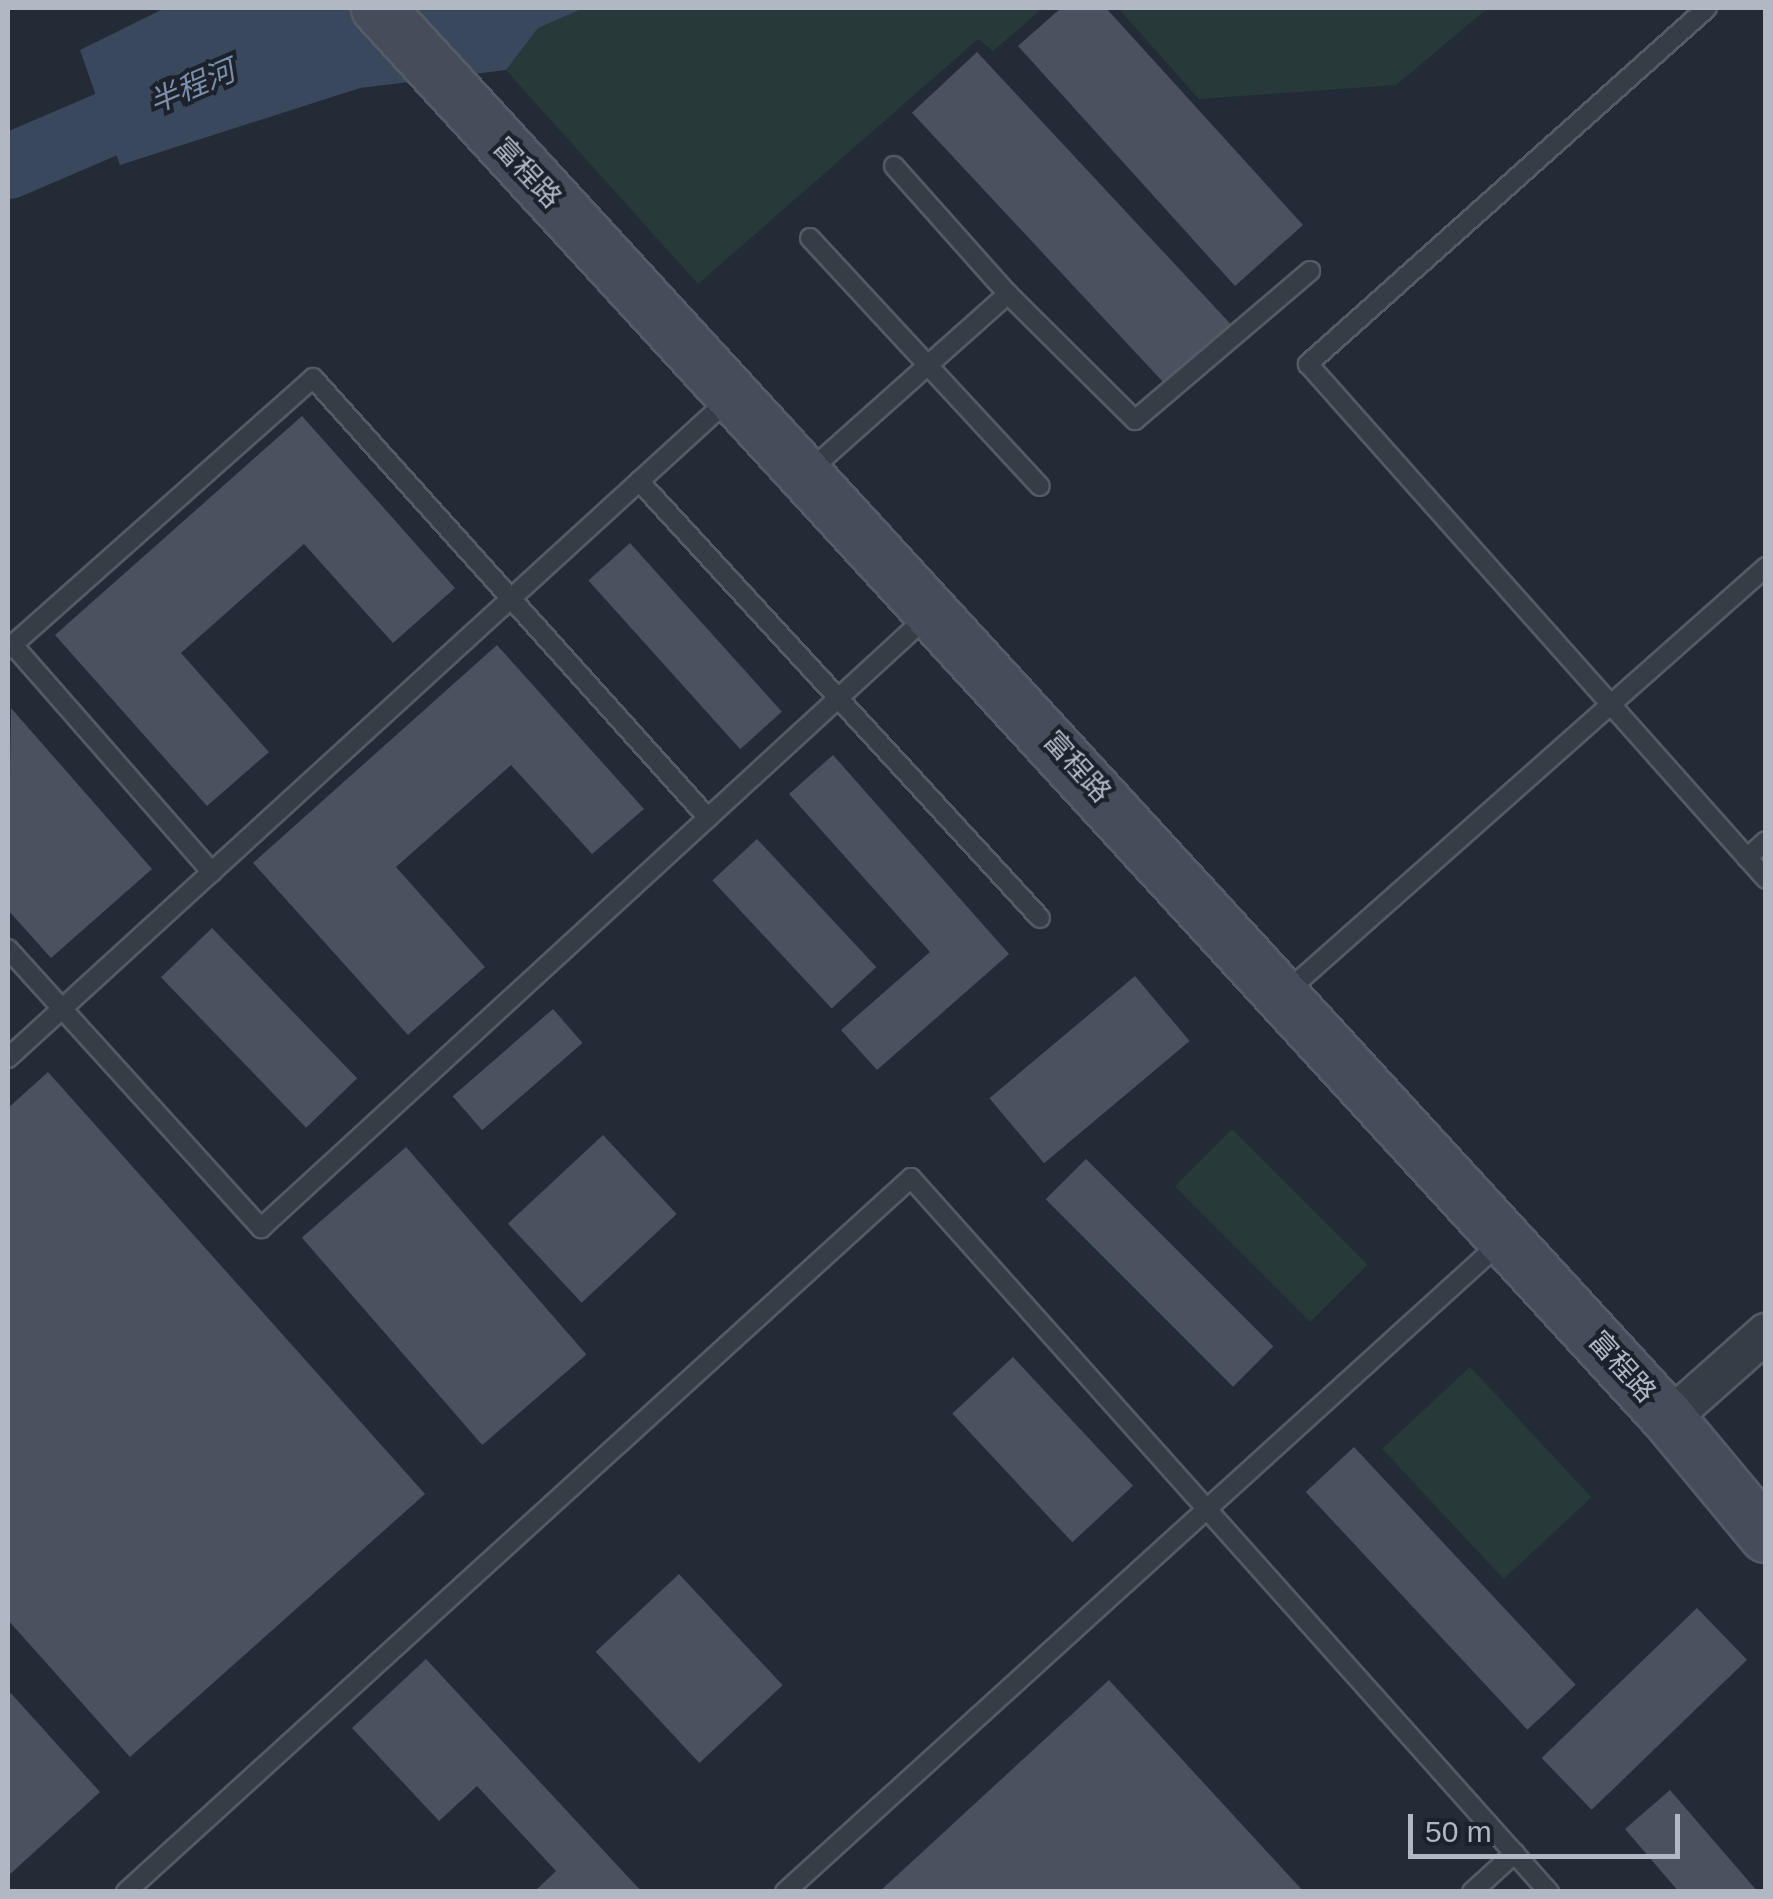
<!DOCTYPE html>
<html>
<head>
<meta charset="utf-8">
<style>
  body { margin:0 }
  #map { position:relative; width:1773px; height:1899px; overflow:hidden; background:#232b36; font-family:Helvetica,"Noto Sans SC",sans-serif }
  div>[style] { position:absolute }
  .green>* { inset:0; background:#283939; transform-origin:0 0 }
  .water>* { inset:0; background:#3a485e }
  .river>* { height:65px; margin:-32.5px; padding:0 32.5px; transform-origin:32.5px; border-radius:32.5px; background:#3a485e }
  .building>* { inset:0; background:#4a5260; transform-origin:0 0 }
  .roads { filter:drop-shadow(2px 0 #545b65) drop-shadow(-2px 0 #545b65) drop-shadow(0 2px #545b65) drop-shadow(0 -2px #545b65) }
  .lane>* { height:18px; margin:-9px; padding:0 9px; transform-origin:9px; border-radius:9px; background:#363d47 }
  .street>* { height:38px; margin:-19px; padding:0 19px; transform-origin:19px; border-radius:19px; background:#363d47 }
  .secondary>* { height:52px; margin:-26px; padding:0 26px; transform-origin:26px; border-radius:26px; background:#454c5a }
  span { translate:-50% -50%; white-space:nowrap; text-align:center; line-height:1.15; -webkit-text-stroke:8px #1c222c; paint-order:stroke }
  .street-label { font-size:28px; color:#b1b8c3 }
  .water-label { font-size:30px; color:#7c8ea9; font-style:italic }
  .frame { position:absolute; inset:0; border:10px solid #b1b8c3; pointer-events:none }
  .scale { position:absolute; left:1408px; top:1814px; width:272px; height:45px; box-sizing:border-box; border:5px solid #b1b8c3; border-top:0; padding-left:12px; font-size:30px; line-height:35px; white-space:nowrap; color:#b1b8c3; -webkit-text-stroke:8px #1c222c; paint-order:stroke }
</style>
</head>
<body>
<div id="map">
  <div class="green">
    <i style="clip-path:polygon(584px 8px,1043px 8px,993px 51px,978px 39px,698px 284px,506px 70px,538px 28px)"></i>
    <i style="clip-path:polygon(1118px 8px,1488px 8px,1396px 85px,1199px 99px)"></i>
    <i style="left:1232px;top:1129px;width:192px;height:81px;rotate:45deg"></i>
    <i style="left:1470px;top:1367px;width:178px;height:120px;rotate:47deg"></i>
  </div>
  <div class="water">
    <i style="clip-path:polygon(165px 8px,584px 8px,538px 28px,506px 70px,360px 88px,120px 165px,80px 50px)"></i>
  </div>
  <div class="river">
    <i style="left:8px;top:166px;width:193px;rotate:-23.2deg"></i>
  </div>
  <div class="building">
    <i style="clip-path:polygon(1061px 8px,1106px 8px,1303px 225px,1235px 286px,1018px 46px)"></i>
    <i style="left:977px;top:52px;width:377px;height:89px;rotate:47deg"></i>
    <i style="clip-path:polygon(302px 416px,455px 588px,393px 643px,304px 544px,181px 653px,269px 752px,207px 806px,55px 635px)"></i>
    <i style="left:630px;top:543px;width:227px;height:56px;rotate:48deg"></i>
    <i style="clip-path:polygon(497px 645px,644px 809px,592px 854px,511px 765px,396px 867px,485px 967px,408px 1035px,253px 863px)"></i>
    <i style="clip-path:polygon(11px 708px,152px 869px,51px 958px,8px 910px)"></i>
    <i style="clip-path:polygon(833px 755px,1009px 954px,877px 1070px,841px 1030px,930px 952px,789px 794px)"></i>
    <i style="left:757px;top:839px;width:175px;height:61px;rotate:47deg"></i>
    <i style="left:212px;top:928px;width:209px;height:71px;rotate:46deg"></i>
    <i style="left:1135px;top:976px;width:85px;height:190px;rotate:50deg"></i>
    <i style="left:553px;top:1009px;width:45px;height:133px;rotate:49deg"></i>
    <i style="clip-path:polygon(48px 1072px,425px 1494px,130px 1757px,8px 1620px,8px 1108px)"></i>
    <i style="left:603px;top:1135px;width:108px;height:130px;rotate:47deg"></i>
    <i style="left:406px;top:1147px;width:275px;height:138px;rotate:49deg"></i>
    <i style="left:1086px;top:1159px;width:265px;height:57px;rotate:45deg"></i>
    <i style="left:1013px;top:1357px;width:176px;height:83px;rotate:47deg"></i>
    <i style="left:1354px;top:1447px;width:325px;height:66px;rotate:47deg"></i>
    <i style="left:679px;top:1574px;width:152px;height:114px;rotate:47deg"></i>
    <i style="left:1697px;top:1608px;width:72px;height:216px;rotate:46deg"></i>
    <i style="clip-path:polygon(426px 1659px,642px 1892px,534px 1892px,556px 1871px,477px 1786px,439px 1821px,352px 1728px)"></i>
    <i style="clip-path:polygon(1109px 1680px,1304px 1892px,879px 1892px)"></i>
    <i style="clip-path:polygon(8px 1690px,100px 1792px,8px 1876px)"></i>
    <i style="clip-path:polygon(1670px 1790px,1758px 1892px,1679px 1892px,1625px 1829px)"></i>
  </div>
  <div class="roads">
    <div class="lane">
      <i style="left:1707px;top:8px;width:535px;rotate:138.26deg"></i>
      <i style="left:1308px;top:364px;width:689px;rotate:48.35deg"></i>
      <i style="left:894px;top:166px;width:171px;rotate:48.3deg"></i>
      <i style="left:1008px;top:294px;width:179px;rotate:44.8deg"></i>
      <i style="left:1135px;top:420px;width:230px;rotate:-40.4deg"></i>
      <i style="left:810px;top:238px;width:338px;rotate:47.2deg"></i>
      <i style="left:808px;top:472px;width:268px;rotate:-41.7deg"></i>
      <i style="left:639px;top:481px;width:593px;rotate:47.46deg"></i>
      <i style="left:13px;top:645px;width:302px;rotate:48.8deg"></i>
      <i style="left:8px;top:649px;width:408px;rotate:-41.6deg"></i>
      <i style="left:313px;top:378px;width:591px;rotate:48.08deg"></i>
      <i style="left:1747px;top:858px;width:25px;rotate:-42deg"></i>
      <i style="left:8px;top:949px;width:377px;rotate:47.8deg"></i>
      <i style="left:261px;top:1228px;width:908px;rotate:-42.55deg"></i>
      <i style="left:1284px;top:994px;width:644px;rotate:-41.54deg"></i>
      <i style="left:8px;top:1058px;width:975px;rotate:-42.42deg"></i>
      <i style="left:126px;top:1892px;width:1061px;rotate:-42.29deg"></i>
      <i style="left:911px;top:1178px;width:958px;rotate:48.22deg"></i>
      <i style="left:785px;top:1892px;width:967px;rotate:-42.23deg"></i>
      <i style="left:1472px;top:1892px;width:58px;rotate:-42.2deg"></i>
    </div>
    <div class="street">
      <i style="left:1669px;top:1419px;width:130px;rotate:-41.6deg"></i>
    </div>
    <div class="secondary">
      <i style="left:378px;top:8px;width:1912px;rotate:47.54deg"></i>
      <i style="left:1669px;top:1419px;width:152px;rotate:50.3deg"></i>
    </div>
  </div>
  <div class="street-label">
    <span style="left:527px;top:173px;rotate:47deg">富程路</span>
    <span style="left:1077px;top:767px;rotate:48deg">富程路</span>
    <span style="left:1622px;top:1367px;rotate:48deg">富程路</span>
  </div>
  <div class="water-label">
    <span style="left:192px;top:87px;rotate:-23deg">半程河</span>
  </div>
  <div class="frame"></div>
  <div class="scale">50 m</div>
</div>
</body>
</html>
